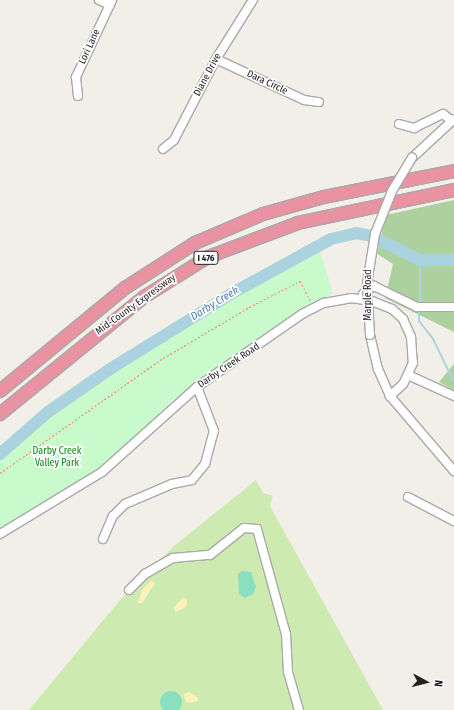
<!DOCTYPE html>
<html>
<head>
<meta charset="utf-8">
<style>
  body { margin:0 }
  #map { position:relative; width:454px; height:710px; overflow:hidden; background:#f2efe9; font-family:"Fira Sans Condensed",sans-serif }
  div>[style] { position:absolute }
  .grass>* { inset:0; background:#cdebb0 }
  .forest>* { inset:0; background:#add19e }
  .sand>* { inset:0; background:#fff1ba }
  .park>* { inset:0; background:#c8facc }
  .pitch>* { inset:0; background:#88e0be }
  .round { border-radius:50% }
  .stream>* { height:2px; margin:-1px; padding:0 1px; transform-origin:1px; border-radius:1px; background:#aad3df }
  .river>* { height:12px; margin:-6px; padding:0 6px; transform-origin:6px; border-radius:6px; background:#aad3df }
  .path>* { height:1px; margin-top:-0.5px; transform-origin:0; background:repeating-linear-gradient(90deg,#fa8072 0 2px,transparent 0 4px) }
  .roads { filter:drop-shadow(1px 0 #a9a9a9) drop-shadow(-1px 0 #a9a9a9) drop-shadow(0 1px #a9a9a9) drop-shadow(0 -1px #a9a9a9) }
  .minor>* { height:8px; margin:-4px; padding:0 4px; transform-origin:4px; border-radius:4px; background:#fff }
  .highway>* { height:12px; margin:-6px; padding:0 6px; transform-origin:6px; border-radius:6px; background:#e892a2 }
  .bridges { filter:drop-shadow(1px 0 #a9a9a9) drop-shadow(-1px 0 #a9a9a9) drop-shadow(0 1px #a9a9a9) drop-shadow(0 -1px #a9a9a9) }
  .minor-bridge>* { height:8px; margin:-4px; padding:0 4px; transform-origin:4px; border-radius:4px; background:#fff }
  span { translate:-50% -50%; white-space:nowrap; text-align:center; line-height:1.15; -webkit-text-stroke:3.5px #fff; paint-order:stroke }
  .shield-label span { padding:1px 3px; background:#fff; border:1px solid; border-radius:3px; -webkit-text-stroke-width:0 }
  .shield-label { font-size:9px; color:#222; font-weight:700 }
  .street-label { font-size:10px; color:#222 }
  .park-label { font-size:10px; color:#0c8416 }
  .water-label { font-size:11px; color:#4a7aab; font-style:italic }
  .north { position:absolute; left:406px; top:662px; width:40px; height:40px; -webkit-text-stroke:3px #fff; paint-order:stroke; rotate:97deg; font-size:11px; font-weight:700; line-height:16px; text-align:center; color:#222 }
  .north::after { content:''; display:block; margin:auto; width:14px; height:18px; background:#222; clip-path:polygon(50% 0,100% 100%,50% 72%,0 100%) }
</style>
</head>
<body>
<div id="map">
  <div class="grass">
    <i style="clip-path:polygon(256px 480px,263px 493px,273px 496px,270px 506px,383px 710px,29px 710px,120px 600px,174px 546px)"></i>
  </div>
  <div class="forest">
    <i style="clip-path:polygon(454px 200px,454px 332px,385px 298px,393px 264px,377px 254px,386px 215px)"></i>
    <i style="clip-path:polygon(454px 364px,454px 390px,439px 382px)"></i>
  </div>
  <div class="sand">
    <i style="clip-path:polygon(151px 581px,155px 583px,142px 603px,138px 603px,142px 590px)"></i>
    <i style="clip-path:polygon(183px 598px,187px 600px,186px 607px,175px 612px,174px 607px)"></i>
    <i style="clip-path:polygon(189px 692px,197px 697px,198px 701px,187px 703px,183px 695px)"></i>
  </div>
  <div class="park">
    <i style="clip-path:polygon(319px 248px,333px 293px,293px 316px,171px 401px,114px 459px,76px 487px,0 530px,0 457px,33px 428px,107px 375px,250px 286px)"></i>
  </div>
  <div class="pitch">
    <i style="clip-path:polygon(242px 571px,251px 572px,256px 587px,253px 594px,245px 598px,239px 594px,238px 574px)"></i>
    <i class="round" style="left:160px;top:691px;width:22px;height:22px"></i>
  </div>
  <div class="stream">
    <i style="left:420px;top:304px;width:44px;rotate:-90deg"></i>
    <i style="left:419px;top:309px;width:12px;rotate:90deg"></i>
    <i style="left:419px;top:321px;width:23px;rotate:52deg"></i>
    <i style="left:433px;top:339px;width:48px;rotate:64deg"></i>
  </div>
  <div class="river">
    <i style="left:0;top:454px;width:64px;rotate:-41.2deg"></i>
    <i style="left:48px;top:412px;width:75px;rotate:-34.7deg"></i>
    <i style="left:110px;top:369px;width:148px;rotate:-31.8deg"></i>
    <i style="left:236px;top:291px;width:108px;rotate:-28.7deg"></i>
    <i style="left:331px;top:239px;width:26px;rotate:-13deg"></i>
    <i style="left:356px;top:233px;width:15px;rotate:11deg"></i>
    <i style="left:371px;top:236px;width:55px;rotate:26.1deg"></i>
    <i style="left:420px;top:260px;width:34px"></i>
  </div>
  <div class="path">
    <i style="left:0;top:473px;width:196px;rotate:-35.2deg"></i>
    <i style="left:160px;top:360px;width:108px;rotate:-30.6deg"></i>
    <i style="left:253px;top:305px;width:53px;rotate:-27.1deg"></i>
    <i style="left:300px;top:281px;width:24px;rotate:62deg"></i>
  </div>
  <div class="roads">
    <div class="minor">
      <i style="left:99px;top:0;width:12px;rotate:24deg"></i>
      <i style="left:216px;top:59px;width:97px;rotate:25deg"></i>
      <i style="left:304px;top:100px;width:15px;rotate:8deg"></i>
      <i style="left:78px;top:96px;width:19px;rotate:-96deg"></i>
      <i style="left:76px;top:77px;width:85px;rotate:-64.9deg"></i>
      <i style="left:399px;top:124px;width:16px;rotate:15deg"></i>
      <i style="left:414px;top:128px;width:32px;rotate:-26deg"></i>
      <i style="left:443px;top:114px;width:11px;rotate:38deg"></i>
      <i style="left:163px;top:149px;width:14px;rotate:-39deg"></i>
      <i style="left:174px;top:140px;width:91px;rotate:-62.6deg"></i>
      <i style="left:216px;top:59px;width:70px;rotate:-57.9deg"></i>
      <i style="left:412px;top:158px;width:57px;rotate:-42.9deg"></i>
      <i style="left:363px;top:294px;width:14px;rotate:-36deg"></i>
      <i style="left:374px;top:286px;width:48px;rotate:26deg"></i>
      <i style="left:417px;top:307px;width:37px"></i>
      <i style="left:370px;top:335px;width:35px;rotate:77deg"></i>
      <i style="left:378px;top:369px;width:30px;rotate:66deg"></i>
      <i style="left:390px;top:396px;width:99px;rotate:49.5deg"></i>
      <i style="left:408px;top:375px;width:51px;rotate:24.5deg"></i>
      <i style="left:408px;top:497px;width:52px;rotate:27.6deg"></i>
      <i style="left:0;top:534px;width:119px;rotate:-31.3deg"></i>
      <i style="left:102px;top:472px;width:127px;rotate:-41.8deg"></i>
      <i style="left:197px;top:387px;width:128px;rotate:-34.8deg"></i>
      <i style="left:302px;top:314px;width:25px;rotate:-27deg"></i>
      <i style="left:324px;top:303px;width:27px;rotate:-10deg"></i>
      <i style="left:351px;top:298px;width:21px;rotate:8deg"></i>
      <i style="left:372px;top:301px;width:22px;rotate:22deg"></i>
      <i style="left:392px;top:309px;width:15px;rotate:42deg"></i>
      <i style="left:403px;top:319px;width:20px;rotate:66deg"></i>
      <i style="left:411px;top:337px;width:26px;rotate:86deg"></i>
      <i style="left:413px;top:363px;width:23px;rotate:115deg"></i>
      <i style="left:403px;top:384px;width:18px;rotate:137deg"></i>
      <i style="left:103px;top:539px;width:25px;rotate:-67deg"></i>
      <i style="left:113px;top:516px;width:17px;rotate:-45deg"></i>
      <i style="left:125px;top:504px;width:51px;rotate:-23.1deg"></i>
      <i style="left:172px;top:484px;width:20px;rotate:-11deg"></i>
      <i style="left:192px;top:480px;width:21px;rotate:-51deg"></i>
      <i style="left:205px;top:464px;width:34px;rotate:-75deg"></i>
      <i style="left:214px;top:431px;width:47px;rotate:-111.1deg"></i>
      <i style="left:129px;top:590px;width:23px;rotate:-45deg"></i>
      <i style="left:145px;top:574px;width:32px;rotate:-30deg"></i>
      <i style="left:173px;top:558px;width:37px;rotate:-5deg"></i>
      <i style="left:210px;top:555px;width:43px;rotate:-38.5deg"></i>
      <i style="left:244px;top:528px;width:13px;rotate:4deg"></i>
      <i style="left:257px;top:529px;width:109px;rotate:74.6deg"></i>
      <i style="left:286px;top:634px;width:38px;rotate:87deg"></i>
      <i style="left:288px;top:672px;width:40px;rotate:74deg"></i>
    </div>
    <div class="highway">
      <i style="left:0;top:391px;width:162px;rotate:-39.5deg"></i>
      <i style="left:125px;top:288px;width:83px;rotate:-32.7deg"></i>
      <i style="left:195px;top:243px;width:74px;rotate:-23.1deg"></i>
      <i style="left:263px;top:214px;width:63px;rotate:-15.6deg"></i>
      <i style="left:324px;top:197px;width:133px;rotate:-11.3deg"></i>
      <i style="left:0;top:414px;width:186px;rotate:-39.1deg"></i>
      <i style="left:144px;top:297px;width:75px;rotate:-32deg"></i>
      <i style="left:208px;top:257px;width:96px;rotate:-20.7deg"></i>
      <i style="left:298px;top:223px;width:159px;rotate:-11.9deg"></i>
    </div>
  </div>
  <div class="bridges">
    <div class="minor-bridge">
      <i style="left:370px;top:335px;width:51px;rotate:-93.4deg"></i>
      <i style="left:367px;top:284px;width:51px;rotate:-80.9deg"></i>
      <i style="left:375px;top:234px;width:46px;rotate:-68.4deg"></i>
      <i style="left:392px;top:191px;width:39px;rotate:-59deg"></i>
    </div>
  </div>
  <div class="shield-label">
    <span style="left:206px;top:258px">I 476</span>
  </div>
  <div class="street-label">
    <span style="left:90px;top:47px;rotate:-65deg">Lori Lane</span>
    <span style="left:208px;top:75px;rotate:-62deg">Diane Drive</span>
    <span style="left:267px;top:83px;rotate:25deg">Dara Circle</span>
    <span style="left:369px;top:295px;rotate:-90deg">Marple Road</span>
    <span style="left:136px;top:305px;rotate:-36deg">Mid-County Expressway</span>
    <span style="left:229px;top:366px;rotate:-34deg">Darby Creek Road</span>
  </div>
  <div class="park-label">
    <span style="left:57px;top:457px">Darby Creek<br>Valley Park</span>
  </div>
  <div class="water-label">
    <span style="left:215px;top:304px;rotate:-32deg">Darby Creek</span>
  </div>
  <div class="north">N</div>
</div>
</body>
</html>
